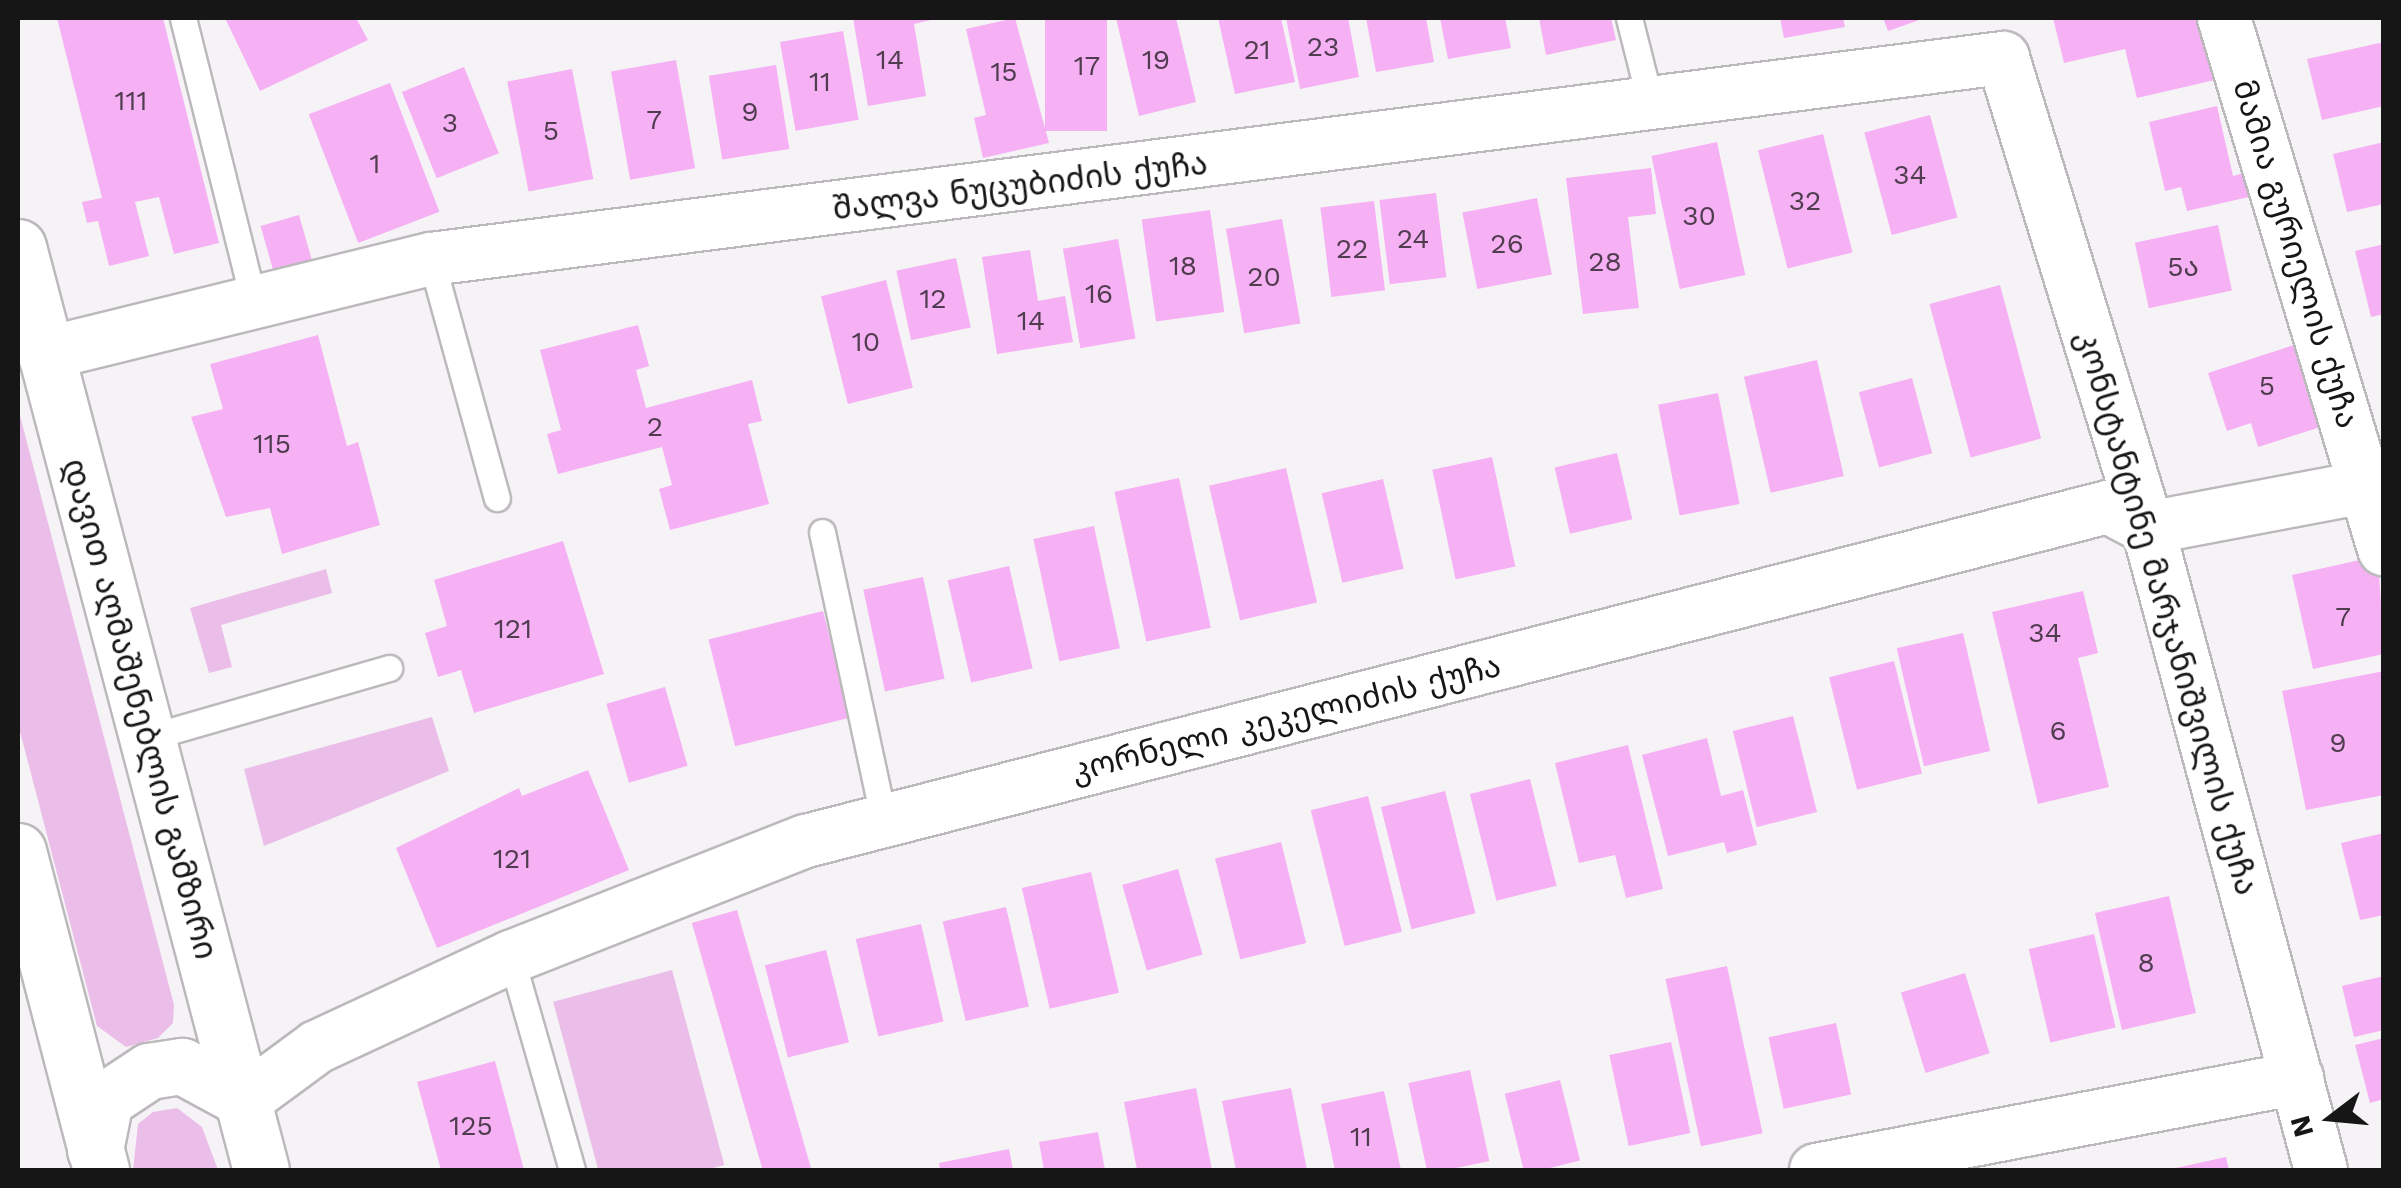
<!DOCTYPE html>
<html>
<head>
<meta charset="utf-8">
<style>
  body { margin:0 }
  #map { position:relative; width:2401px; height:1188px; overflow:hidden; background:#f6f3f6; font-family:"Work Sans","Noto Sans Georgian",sans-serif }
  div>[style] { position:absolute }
  .green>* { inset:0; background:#ebbde9; transform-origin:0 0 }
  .building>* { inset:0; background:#f6b0f4; transform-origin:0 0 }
  .roads { filter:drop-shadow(2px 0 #bcb9bc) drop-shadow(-2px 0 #bcb9bc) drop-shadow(0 2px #bcb9bc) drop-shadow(0 -2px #bcb9bc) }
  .lane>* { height:25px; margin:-12.5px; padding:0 12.5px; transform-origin:12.5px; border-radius:12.5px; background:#fff }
  .street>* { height:52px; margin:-26px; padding:0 26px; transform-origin:26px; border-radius:26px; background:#fff }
  .secondary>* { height:55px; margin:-27.5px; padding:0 27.5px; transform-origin:27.5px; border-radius:27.5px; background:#fff }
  span { translate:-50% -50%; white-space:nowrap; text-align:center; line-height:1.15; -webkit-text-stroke:8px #fff; paint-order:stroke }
  .number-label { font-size:28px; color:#4f3c4e }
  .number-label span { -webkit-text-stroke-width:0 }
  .street-label { font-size:32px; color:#171617 }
  .frame { position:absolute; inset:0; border:20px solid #171617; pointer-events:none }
  .north { position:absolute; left:2281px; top:1068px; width:100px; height:100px; -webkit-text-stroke:8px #fff; paint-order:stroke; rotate:254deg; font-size:28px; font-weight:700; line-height:40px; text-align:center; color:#171617 }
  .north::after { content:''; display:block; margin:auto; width:35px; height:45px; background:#171617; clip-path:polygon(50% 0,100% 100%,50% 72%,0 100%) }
</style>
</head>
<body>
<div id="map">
  <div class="green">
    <i style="clip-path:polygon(18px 408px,174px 1005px,173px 1023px,158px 1038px,126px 1047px,97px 1026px,18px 724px)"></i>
    <i style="clip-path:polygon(326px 569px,332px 593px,221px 625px,232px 667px,209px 673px,190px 608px)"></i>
    <i style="clip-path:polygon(432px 717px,449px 771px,264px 846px,244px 769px)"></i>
    <i style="left:672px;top:970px;width:202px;height:123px;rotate:75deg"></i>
    <i style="clip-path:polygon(177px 1108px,202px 1127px,218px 1170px,133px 1170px,138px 1124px,153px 1112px)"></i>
  </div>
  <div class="building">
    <i style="clip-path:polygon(57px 18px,163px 18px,219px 243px,174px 254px,159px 197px,135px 202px,149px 256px,109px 266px,98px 221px,87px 223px,82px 202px,102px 198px)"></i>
    <i style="clip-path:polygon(225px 18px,356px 18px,368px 40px,260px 91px)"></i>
    <i style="clip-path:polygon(853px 18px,939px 18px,914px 24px,926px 96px,868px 106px)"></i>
    <i style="clip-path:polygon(1015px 18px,1049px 143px,983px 158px,974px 118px,986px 115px,966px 29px)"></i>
    <i style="left:1045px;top:18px;width:62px;height:113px"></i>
    <i style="clip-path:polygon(1116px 18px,1176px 18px,1196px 102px,1139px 116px)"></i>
    <i style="clip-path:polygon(1218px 18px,1281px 18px,1295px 82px,1235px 94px)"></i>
    <i style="clip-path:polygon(1286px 18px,1348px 18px,1359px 77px,1300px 89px)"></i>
    <i style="clip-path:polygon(1366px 18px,1426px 18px,1434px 62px,1376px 72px)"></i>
    <i style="clip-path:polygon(1440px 18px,1505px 18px,1511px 48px,1448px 59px)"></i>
    <i style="clip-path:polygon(1539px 18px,1611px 18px,1616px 40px,1546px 55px)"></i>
    <i style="clip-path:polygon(1780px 18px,1843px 18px,1845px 27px,1784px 38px)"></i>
    <i style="clip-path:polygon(1883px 18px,1925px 18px,1888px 31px)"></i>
    <i style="clip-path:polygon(2053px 18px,2205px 18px,2219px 79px,2137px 98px,2125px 49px,2064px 63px)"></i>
    <i style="left:843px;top:31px;width:90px;height:64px;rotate:80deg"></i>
    <i style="clip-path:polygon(2384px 42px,2384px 106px,2322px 120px,2307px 59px)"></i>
    <i style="left:676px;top:60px;width:110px;height:66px;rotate:80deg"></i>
    <i style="left:776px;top:65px;width:85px;height:68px;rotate:81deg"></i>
    <i style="left:464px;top:67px;width:93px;height:67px;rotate:68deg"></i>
    <i style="left:572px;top:69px;width:112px;height:66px;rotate:79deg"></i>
    <i style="left:390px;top:83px;width:138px;height:87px;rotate:69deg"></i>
    <i style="clip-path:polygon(2217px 106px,2233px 176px,2256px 170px,2262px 194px,2187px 211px,2181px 187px,2165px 191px,2149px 122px)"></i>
    <i style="left:1930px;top:115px;width:106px;height:68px;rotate:75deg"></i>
    <i style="left:1823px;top:134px;width:122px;height:67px;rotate:76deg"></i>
    <i style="left:1717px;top:142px;width:136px;height:67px;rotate:78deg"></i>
    <i style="clip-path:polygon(2384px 142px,2384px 204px,2347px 212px,2333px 154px)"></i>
    <i style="clip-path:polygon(1651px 168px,1656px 214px,1628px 217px,1639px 308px,1583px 314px,1566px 178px)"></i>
    <i style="left:1436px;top:193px;width:85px;height:57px;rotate:83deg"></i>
    <i style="left:1537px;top:198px;width:78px;height:76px;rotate:79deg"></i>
    <i style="left:1374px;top:201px;width:90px;height:54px;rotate:83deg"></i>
    <i style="left:1210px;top:210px;width:103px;height:69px;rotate:82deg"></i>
    <i style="left:299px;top:215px;width:47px;height:40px;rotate:74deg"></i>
    <i style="left:1282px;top:219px;width:106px;height:57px;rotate:80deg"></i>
    <i style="left:2218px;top:225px;width:67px;height:85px;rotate:78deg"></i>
    <i style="left:1118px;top:239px;width:101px;height:56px;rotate:80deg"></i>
    <i style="clip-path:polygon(2384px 244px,2384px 314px,2371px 317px,2355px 251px)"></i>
    <i style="clip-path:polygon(1030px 250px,1038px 301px,1065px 296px,1073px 342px,997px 354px,982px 257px)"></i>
    <i style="left:956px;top:258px;width:71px;height:61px;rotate:78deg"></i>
    <i style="left:886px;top:280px;width:111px;height:67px;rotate:76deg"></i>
    <i style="left:2000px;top:285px;width:159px;height:73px;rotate:75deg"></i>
    <i style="clip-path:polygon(638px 325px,649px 366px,636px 370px,646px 408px,752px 380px,762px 421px,748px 424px,769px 504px,670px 530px,659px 489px,672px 485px,662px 447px,558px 474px,547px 434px,561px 430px,540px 350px)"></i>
    <i style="clip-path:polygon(318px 335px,347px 446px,358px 442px,380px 525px,282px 554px,270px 508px,226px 517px,191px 417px,223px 409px,210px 364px)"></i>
    <i style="clip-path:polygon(2306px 341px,2333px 423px,2258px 447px,2251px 423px,2227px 431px,2208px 373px)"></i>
    <i style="left:1817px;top:360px;width:119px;height:75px;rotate:77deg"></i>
    <i style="left:1912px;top:378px;width:78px;height:55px;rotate:75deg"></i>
    <i style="left:1718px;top:393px;width:113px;height:61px;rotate:79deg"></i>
    <i style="left:1617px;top:453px;width:68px;height:64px;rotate:77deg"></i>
    <i style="left:1492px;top:457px;width:112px;height:61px;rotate:78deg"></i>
    <i style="left:1286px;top:468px;width:138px;height:79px;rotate:77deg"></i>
    <i style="left:1179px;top:478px;width:153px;height:66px;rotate:78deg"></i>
    <i style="left:1383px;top:479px;width:92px;height:63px;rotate:77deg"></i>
    <i style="left:1094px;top:526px;width:125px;height:62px;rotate:78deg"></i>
    <i style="clip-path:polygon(563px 541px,604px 674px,474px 713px,461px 670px,438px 677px,425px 633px,447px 626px,434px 580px)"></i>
    <i style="clip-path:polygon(2378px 556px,2384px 654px,2313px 669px,2292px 575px)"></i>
    <i style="left:1009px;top:566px;width:105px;height:63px;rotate:77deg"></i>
    <i style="left:923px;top:577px;width:104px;height:61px;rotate:78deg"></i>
    <i style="clip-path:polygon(2083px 591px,2098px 653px,2078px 658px,2109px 787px,2038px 804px,1992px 612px)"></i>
    <i style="left:823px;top:611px;width:110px;height:118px;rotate:76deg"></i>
    <i style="left:1963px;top:633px;width:121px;height:68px;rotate:77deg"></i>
    <i style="left:1894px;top:661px;width:116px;height:67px;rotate:76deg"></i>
    <i style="clip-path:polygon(2384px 671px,2384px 795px,2306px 810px,2282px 691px)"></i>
    <i style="left:665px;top:687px;width:82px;height:61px;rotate:74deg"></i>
    <i style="left:1793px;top:716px;width:99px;height:62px;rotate:76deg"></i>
    <i style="clip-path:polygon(1707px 738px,1721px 796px,1743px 790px,1757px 845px,1727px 853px,1724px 842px,1668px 856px,1642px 755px)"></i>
    <i style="clip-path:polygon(1628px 745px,1663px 889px,1626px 898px,1615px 855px,1579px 863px,1555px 763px)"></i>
    <i style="clip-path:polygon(588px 770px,629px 870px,437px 948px,396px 848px,519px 788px,522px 796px)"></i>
    <i style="left:1530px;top:779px;width:110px;height:62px;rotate:76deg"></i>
    <i style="left:1445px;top:791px;width:126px;height:66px;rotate:76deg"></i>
    <i style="left:1368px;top:796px;width:140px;height:59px;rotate:76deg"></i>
    <i style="clip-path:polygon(2384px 833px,2384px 915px,2360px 920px,2341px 843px)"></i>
    <i style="left:1281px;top:842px;width:104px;height:68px;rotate:76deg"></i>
    <i style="left:1178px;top:869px;width:89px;height:58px;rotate:74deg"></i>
    <i style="left:1091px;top:872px;width:124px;height:71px;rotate:77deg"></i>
    <i style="left:2169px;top:896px;width:120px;height:76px;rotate:77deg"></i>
    <i style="left:1006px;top:907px;width:102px;height:65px;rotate:77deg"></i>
    <i style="left:737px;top:910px;width:271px;height:47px;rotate:74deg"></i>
    <i style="left:921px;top:924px;width:100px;height:67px;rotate:77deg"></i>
    <i style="left:2094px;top:934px;width:96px;height:67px;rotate:77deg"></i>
    <i style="left:826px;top:950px;width:95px;height:63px;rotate:76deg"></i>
    <i style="left:1727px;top:966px;width:171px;height:63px;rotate:78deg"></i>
    <i style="left:1965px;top:973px;width:84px;height:67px;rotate:73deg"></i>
    <i style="clip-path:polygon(2384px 976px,2384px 1030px,2354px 1037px,2342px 986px)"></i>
    <i style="left:1836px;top:1023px;width:73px;height:69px;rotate:78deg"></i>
    <i style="clip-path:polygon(2384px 1038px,2384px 1099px,2370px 1103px,2355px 1045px)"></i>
    <i style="left:1671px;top:1042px;width:93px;height:63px;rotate:78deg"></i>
    <i style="clip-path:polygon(495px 1061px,524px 1170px,441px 1170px,417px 1082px)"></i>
    <i style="left:1470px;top:1070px;width:93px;height:63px;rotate:78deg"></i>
    <i style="left:1560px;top:1080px;width:83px;height:57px;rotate:76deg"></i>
    <i style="clip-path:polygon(1196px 1088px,1212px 1170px,1137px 1170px,1124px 1102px)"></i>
    <i style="clip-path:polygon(1291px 1088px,1307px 1170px,1236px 1170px,1222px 1101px)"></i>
    <i style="clip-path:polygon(1384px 1091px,1401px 1170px,1335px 1170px,1321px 1104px)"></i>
    <i style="clip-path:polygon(1098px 1132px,1105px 1170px,1044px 1170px,1039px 1142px)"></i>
    <i style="clip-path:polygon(1009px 1149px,1013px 1170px,940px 1170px,939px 1163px)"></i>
    <i style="clip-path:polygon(2226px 1157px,2229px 1170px,2172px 1170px,2171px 1169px)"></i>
  </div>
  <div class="roads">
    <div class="lane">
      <i style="left:183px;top:18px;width:297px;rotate:76deg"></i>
      <i style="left:1629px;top:18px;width:86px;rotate:75.8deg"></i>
      <i style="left:431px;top:259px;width:248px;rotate:74.6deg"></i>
      <i style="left:822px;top:532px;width:296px;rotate:77.9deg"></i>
      <i style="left:150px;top:737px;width:249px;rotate:-16.1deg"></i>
      <i style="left:511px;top:957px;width:222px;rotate:74deg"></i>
    </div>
    <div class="street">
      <i style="left:2224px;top:18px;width:555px;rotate:73.23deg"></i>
      <i style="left:44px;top:354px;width:398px;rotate:-13.8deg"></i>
      <i style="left:431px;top:259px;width:1585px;rotate:-7.29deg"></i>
      <i style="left:2003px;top:58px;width:492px;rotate:72.9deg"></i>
      <i style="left:2148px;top:528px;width:665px;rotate:74.92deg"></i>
      <i style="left:245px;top:1100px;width:89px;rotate:-36.4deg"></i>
      <i style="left:317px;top:1047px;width:214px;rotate:-24.9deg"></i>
      <i style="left:511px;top:957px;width:317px;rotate:-21.5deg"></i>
      <i style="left:806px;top:841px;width:1344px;rotate:-14.39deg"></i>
      <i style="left:2108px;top:507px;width:45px;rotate:27.7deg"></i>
      <i style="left:2148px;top:528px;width:222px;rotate:-10.7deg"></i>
      <i style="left:1816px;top:1170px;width:490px;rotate:-10.8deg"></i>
    </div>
    <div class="secondary">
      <i style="left:18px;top:247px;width:954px;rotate:75.25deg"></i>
      <i style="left:18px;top:851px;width:330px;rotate:75.4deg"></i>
      <i style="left:95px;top:1150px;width:51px;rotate:-78.7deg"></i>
      <i style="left:105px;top:1100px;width:53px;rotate:-33.4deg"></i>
      <i style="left:149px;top:1071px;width:33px;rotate:-9deg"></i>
      <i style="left:182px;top:1066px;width:72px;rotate:28.4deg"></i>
    </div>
  </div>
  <div class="number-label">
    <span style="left:1323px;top:47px">23</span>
    <span style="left:1257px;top:50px">21</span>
    <span style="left:890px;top:60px">14</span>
    <span style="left:1156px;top:60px">19</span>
    <span style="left:1087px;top:66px">17</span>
    <span style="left:1004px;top:72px">15</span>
    <span style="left:820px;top:82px">11</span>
    <span style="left:131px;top:101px">111</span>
    <span style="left:750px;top:112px">9</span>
    <span style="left:654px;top:120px">7</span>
    <span style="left:450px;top:123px">3</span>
    <span style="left:551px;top:131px">5</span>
    <span style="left:375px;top:164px">1</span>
    <span style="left:1910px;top:175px">34</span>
    <span style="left:1805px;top:201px">32</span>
    <span style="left:1699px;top:216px">30</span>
    <span style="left:1413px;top:239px">24</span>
    <span style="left:1507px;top:244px">26</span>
    <span style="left:1352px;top:249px">22</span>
    <span style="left:1605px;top:262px">28</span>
    <span style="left:1183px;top:266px">18</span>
    <span style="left:2183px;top:267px">5ა</span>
    <span style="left:1264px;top:277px">20</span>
    <span style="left:1099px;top:294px">16</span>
    <span style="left:933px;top:299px">12</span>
    <span style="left:1031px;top:321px">14</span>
    <span style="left:866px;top:342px">10</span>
    <span style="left:2267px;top:386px">5</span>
    <span style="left:655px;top:427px">2</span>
    <span style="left:272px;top:444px">115</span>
    <span style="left:2343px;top:617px">7</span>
    <span style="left:513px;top:629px">121</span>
    <span style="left:2045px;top:633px">34</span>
    <span style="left:2058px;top:731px">6</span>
    <span style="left:2338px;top:743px">9</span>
    <span style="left:512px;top:859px">121</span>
    <span style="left:2146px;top:963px">8</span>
    <span style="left:471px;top:1126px">125</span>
    <span style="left:1361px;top:1137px">11</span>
  </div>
  <div class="street-label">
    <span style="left:1020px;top:186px;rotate:-7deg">შალვა ნუცუბიძის ქუჩა</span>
    <span style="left:2296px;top:254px;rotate:73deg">მამია გურიელის ქუჩა</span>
    <span style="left:2167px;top:613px;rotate:74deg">კონსტანტინე მარჯანიშვილის ქუჩა</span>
    <span style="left:140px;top:709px;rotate:75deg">დავით აღმაშენებლის გამზირი</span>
    <span style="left:1286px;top:718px;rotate:-14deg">კორნელი კეკელიძის ქუჩა</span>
  </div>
  <div class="frame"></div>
  <div class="north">N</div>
</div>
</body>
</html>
